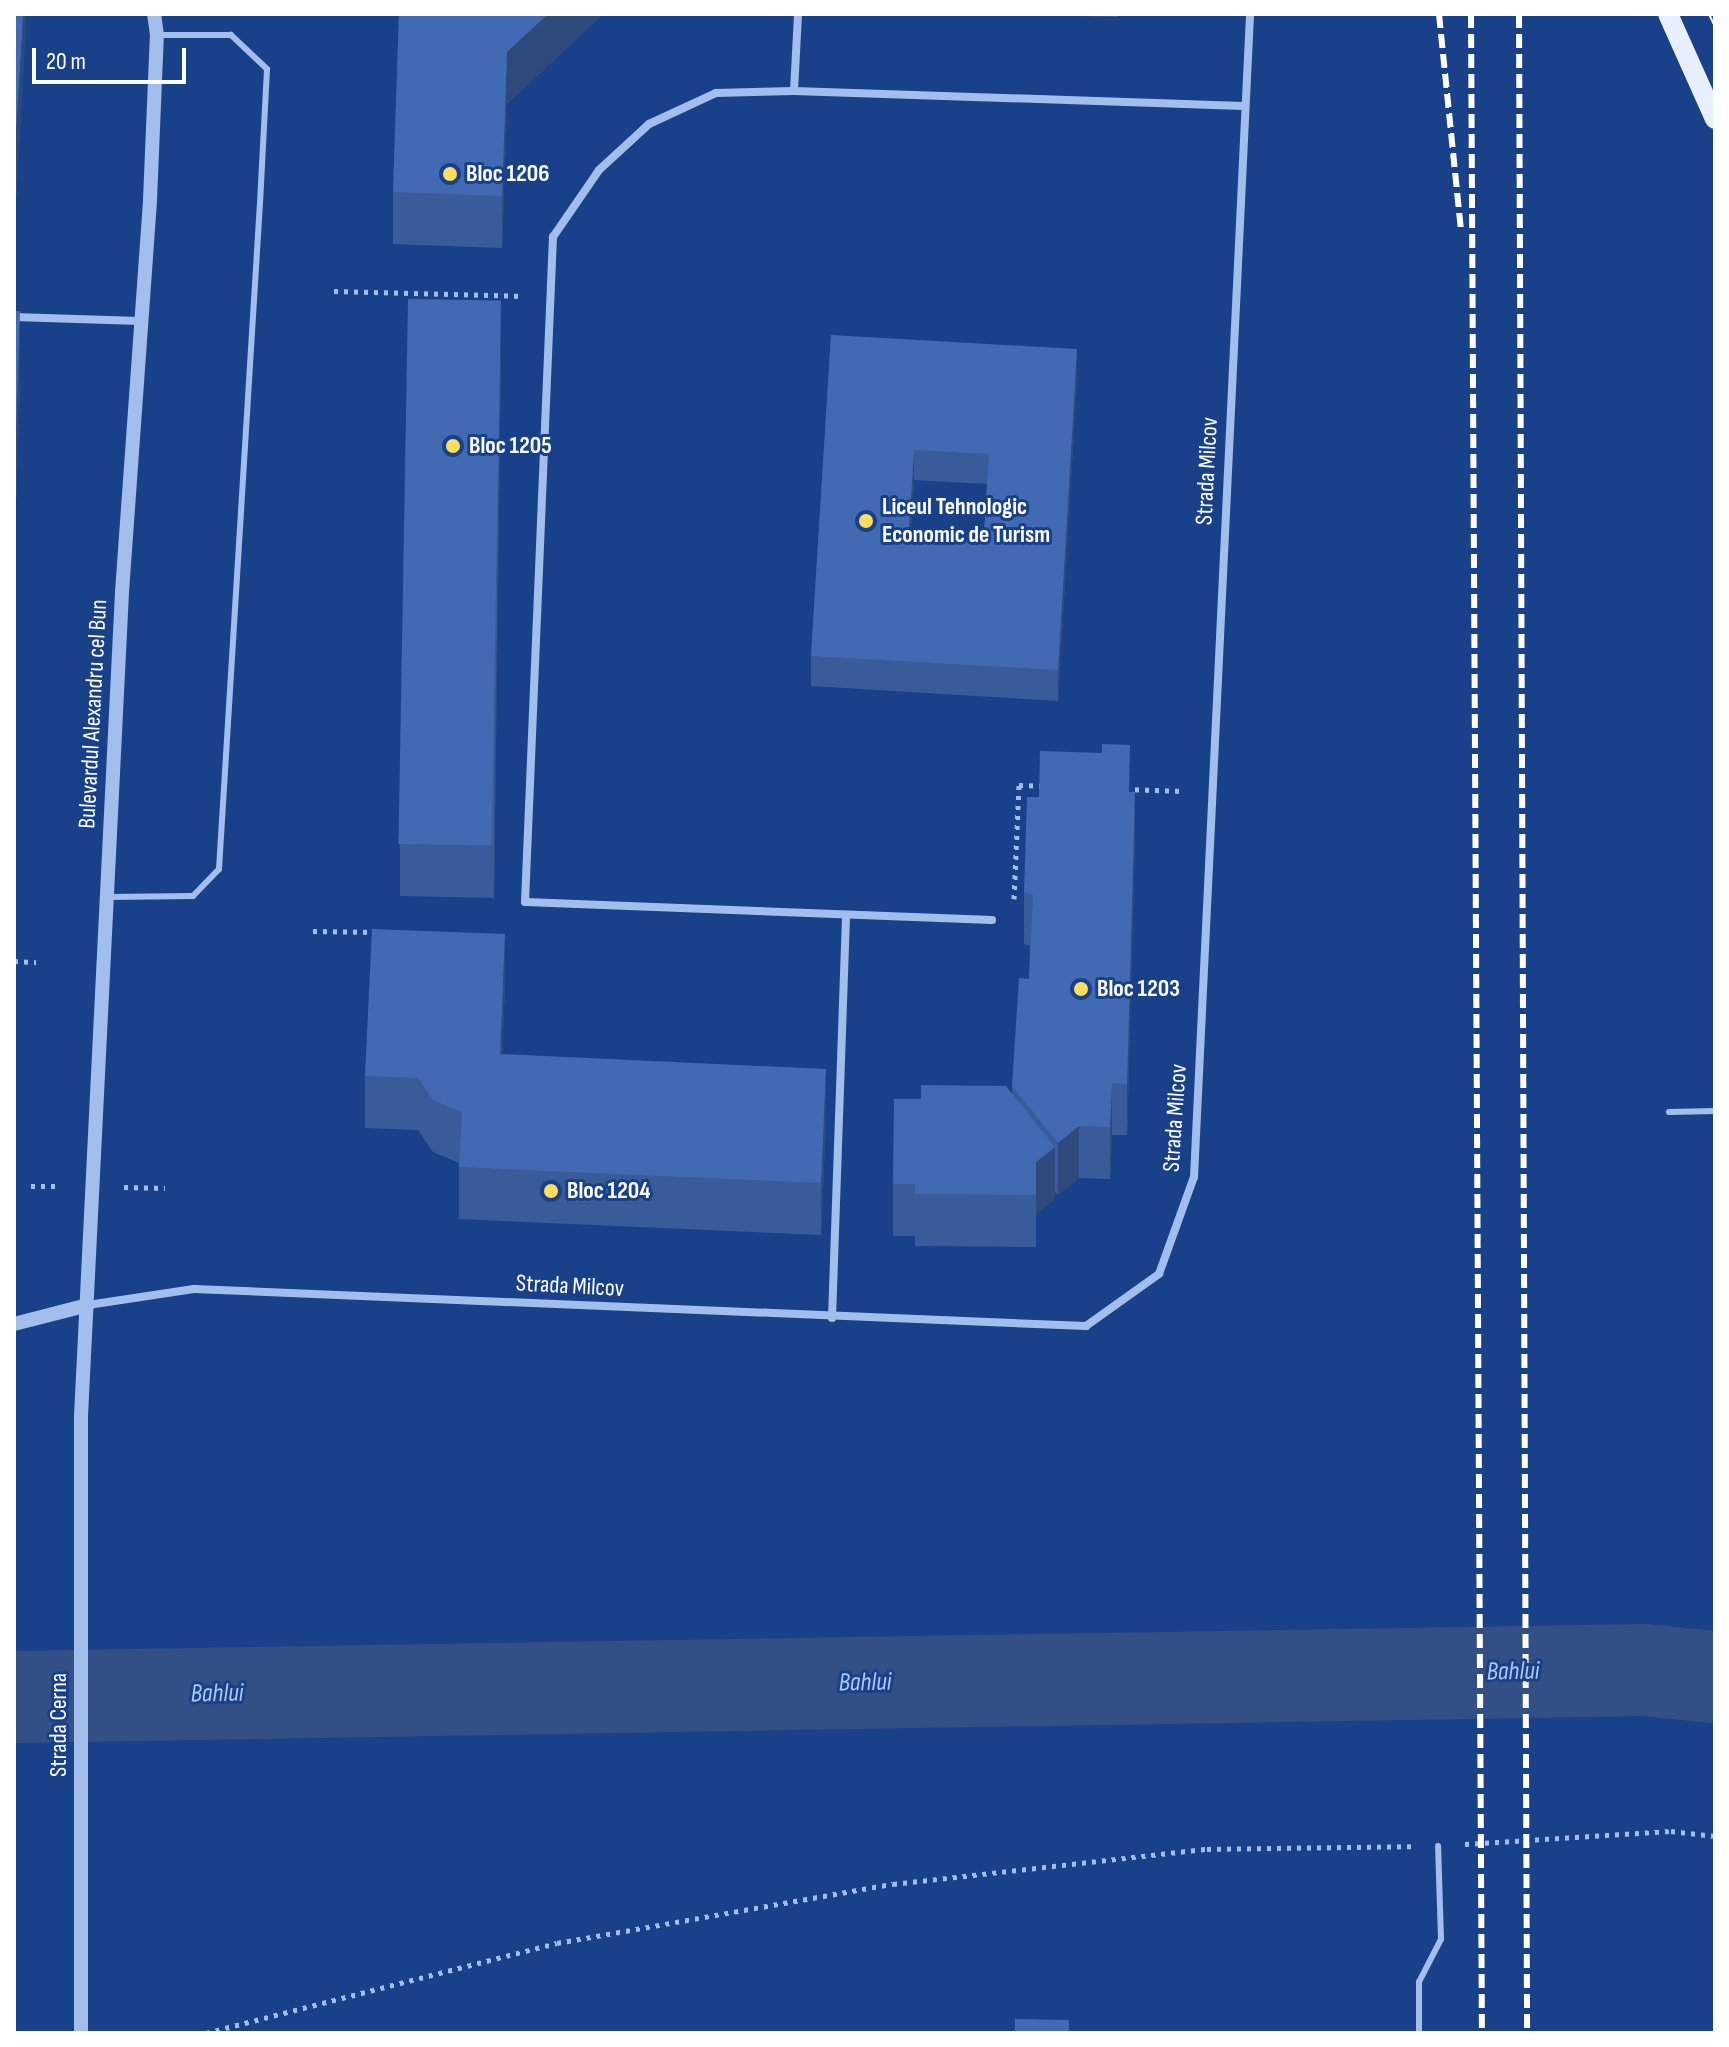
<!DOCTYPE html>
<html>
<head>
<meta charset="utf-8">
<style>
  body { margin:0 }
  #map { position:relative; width:1729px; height:2047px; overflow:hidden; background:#19418a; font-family:"Sofia Sans Condensed",sans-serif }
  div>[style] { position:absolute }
  .river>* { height:92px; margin:-46px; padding:0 46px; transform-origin:46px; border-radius:46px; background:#335086 }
  .path>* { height:5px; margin-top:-2.5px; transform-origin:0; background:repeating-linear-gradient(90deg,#a2beed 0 4px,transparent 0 10px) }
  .service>* { height:6px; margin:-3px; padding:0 3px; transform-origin:3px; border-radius:3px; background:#a2beed }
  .minor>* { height:8px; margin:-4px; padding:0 4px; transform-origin:4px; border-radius:4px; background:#a2beed }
  .tertiary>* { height:14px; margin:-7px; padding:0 7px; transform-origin:7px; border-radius:7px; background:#a2beed }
  .primary>* { height:20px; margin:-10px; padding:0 10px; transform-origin:10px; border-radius:10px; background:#e8efff }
  .tram>* { height:2px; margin:-1px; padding:0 1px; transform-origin:1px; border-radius:1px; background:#fff }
  .rail>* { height:6px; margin-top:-3px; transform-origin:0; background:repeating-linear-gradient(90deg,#fff 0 14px,transparent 0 20px) }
  .wall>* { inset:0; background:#385b99 }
  .shaded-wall>* { inset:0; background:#2e4a7d }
  .building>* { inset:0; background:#416ab2; transform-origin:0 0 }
  .dots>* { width:22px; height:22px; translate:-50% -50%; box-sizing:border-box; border:4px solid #19418a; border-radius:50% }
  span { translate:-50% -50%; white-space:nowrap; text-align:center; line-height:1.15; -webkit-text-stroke:6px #19418a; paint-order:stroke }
  .poi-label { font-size:24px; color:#fff; font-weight:700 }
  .left { translate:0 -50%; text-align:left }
  .street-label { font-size:24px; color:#fff }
  .water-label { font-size:26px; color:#adc8f5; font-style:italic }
  .frame { position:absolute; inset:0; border:16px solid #fff; pointer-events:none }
  .scale { position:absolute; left:32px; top:48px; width:154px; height:36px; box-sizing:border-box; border:4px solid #fff; border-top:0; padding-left:10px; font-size:24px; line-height:28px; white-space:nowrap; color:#fff; -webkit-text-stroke:6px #19418a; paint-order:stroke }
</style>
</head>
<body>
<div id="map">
  <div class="river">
    <i style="left:14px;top:1697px;width:1630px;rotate:-0.95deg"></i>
    <i style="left:1644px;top:1670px;width:71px;rotate:5.6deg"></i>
  </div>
  <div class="path">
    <i style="left:334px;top:291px;width:187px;rotate:1.5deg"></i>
    <i style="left:1125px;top:789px;width:58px;rotate:2deg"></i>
    <i style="left:1014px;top:899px;width:114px;rotate:-87.5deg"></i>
    <i style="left:1019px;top:785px;width:24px;rotate:2deg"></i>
    <i style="left:313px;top:931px;width:63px;rotate:0.9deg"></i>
    <i style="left:14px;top:961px;width:22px;rotate:3deg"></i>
    <i style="left:31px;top:1186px;width:27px"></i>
    <i style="left:124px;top:1187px;width:41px;rotate:1.4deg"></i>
    <i style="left:1465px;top:1844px;width:206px;rotate:-3.6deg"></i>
    <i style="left:1671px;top:1831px;width:44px;rotate:6.5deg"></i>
    <i style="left:206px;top:2033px;width:362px;rotate:-14.4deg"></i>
    <i style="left:557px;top:1943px;width:341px;rotate:-10deg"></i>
    <i style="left:893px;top:1884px;width:316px;rotate:-6.4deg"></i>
    <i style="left:1207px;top:1849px;width:204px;rotate:-0.8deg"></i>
  </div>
  <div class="service">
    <i style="left:109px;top:897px;width:84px;rotate:-0.7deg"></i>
    <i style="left:193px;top:896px;width:37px;rotate:-46deg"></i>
    <i style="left:219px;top:869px;width:667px;rotate:-86.48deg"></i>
    <i style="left:260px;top:203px;width:134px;rotate:-87deg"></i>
    <i style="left:267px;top:69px;width:50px;rotate:-136.6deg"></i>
    <i style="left:231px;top:35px;width:72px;rotate:180deg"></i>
    <i style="left:1669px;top:1112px;width:46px;rotate:-1.2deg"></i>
    <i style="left:1419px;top:2033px;width:51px;rotate:-90deg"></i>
    <i style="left:1419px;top:1982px;width:48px;rotate:-62.9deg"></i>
    <i style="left:1441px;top:1939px;width:93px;rotate:-91.8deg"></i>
  </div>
  <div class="minor">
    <i style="left:794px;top:91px;width:77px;rotate:-87deg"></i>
    <i style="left:14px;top:317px;width:126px;rotate:1.8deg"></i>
    <i style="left:992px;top:920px;width:467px;rotate:-177.8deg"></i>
    <i style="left:525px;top:902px;width:666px;rotate:-87.59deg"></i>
    <i style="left:553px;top:237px;width:81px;rotate:-55.5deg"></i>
    <i style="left:599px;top:170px;width:68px;rotate:-42.6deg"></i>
    <i style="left:649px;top:124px;width:74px;rotate:-24.8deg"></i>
    <i style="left:716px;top:93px;width:78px;rotate:-1.5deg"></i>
    <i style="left:794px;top:91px;width:449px;rotate:1.9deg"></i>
    <i style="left:88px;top:1305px;width:107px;rotate:-8.6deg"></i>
    <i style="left:194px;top:1289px;width:893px;rotate:2.38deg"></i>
    <i style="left:1086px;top:1326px;width:90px;rotate:-35.5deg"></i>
    <i style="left:1159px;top:1274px;width:103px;rotate:-70.2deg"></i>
    <i style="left:1194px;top:1177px;width:1164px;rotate:-87.24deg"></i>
    <i style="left:832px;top:1318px;width:403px;rotate:-88deg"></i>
  </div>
  <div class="tertiary">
    <i style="left:14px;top:1324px;width:76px;rotate:-14.4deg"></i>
    <i style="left:81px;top:2033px;width:617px;rotate:-90deg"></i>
    <i style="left:81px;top:1416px;width:825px;rotate:-87.15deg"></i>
    <i style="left:122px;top:592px;width:393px;rotate:-85.9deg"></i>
    <i style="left:150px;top:200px;width:165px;rotate:-87.6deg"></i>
    <i style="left:157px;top:35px;width:21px;rotate:-98deg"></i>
  </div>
  <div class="primary">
    <i style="left:1668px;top:14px;width:115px;rotate:65.9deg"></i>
  </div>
  <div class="tram">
    <i style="left:1709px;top:14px;width:14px;rotate:65deg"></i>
  </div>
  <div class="rail">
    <i style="left:1439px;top:14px;width:216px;rotate:84.2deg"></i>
    <i style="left:1471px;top:14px;width:2019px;rotate:89.69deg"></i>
    <i style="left:1519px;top:14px;width:2019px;rotate:89.77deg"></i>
  </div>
  <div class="wall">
    <i style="clip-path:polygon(14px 14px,26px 14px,15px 219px,14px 219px)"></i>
    <i style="clip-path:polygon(399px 14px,603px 14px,507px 104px,502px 248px,393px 244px,393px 192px)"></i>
    <i style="clip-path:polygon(1006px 14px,1118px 14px,1118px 17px)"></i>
    <i style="clip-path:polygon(14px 311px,20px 382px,15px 534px,14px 534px)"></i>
    <i style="clip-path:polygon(evenodd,831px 335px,1077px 380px,1058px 701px,811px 686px,811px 656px,831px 335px,914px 480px,987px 484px,984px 533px,911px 528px,914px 480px)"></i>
    <i style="clip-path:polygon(501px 353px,494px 898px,400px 896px,400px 844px)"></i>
    <i style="clip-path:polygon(1130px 792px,1135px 844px,1127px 1135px,1112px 1135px,1110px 1179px,1079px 1178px,1058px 1195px,1055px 1192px,1055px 1199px,1036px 1214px,1036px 1247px,915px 1246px,915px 1236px,893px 1236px,893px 1184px,921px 1099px,1012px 1094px,1012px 1086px,1029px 979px,1030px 946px,1024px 944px,1024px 892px)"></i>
    <i style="clip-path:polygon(505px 986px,502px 1055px,826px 1121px,821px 1235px,459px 1219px,459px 1163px,433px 1152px,418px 1130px,365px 1128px,365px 1076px)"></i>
  </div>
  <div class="shaded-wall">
    <i style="clip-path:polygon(23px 14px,26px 14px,26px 28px,15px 219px,15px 147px)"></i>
    <i style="clip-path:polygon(548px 14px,603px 14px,507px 104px,502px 248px,502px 196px,507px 52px)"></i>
    <i style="clip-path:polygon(501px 301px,501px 353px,494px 898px,494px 846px)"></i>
    <i style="clip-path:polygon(20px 311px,20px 382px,15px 534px,15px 462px)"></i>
    <i style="clip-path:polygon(1077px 349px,1077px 380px,1058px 701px,1058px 670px)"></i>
    <i style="clip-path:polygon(914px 450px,914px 480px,909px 558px,909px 528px)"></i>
    <i style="clip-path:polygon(1135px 792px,1135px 844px,1127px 1135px,1127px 1084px)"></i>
    <i style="clip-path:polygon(505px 934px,505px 986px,500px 1106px,500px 1054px)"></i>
    <i style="clip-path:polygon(826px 1069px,826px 1121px,821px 1235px,821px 1183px)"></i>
    <i style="clip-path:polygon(1112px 1083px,1112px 1135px,1110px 1179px,1110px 1127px)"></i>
    <i style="clip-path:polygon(1079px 1126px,1079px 1178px,1058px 1195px,1058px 1143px)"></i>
    <i style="clip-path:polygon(1055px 1147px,1055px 1199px,1036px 1214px,1036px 1247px,1036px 1162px)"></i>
  </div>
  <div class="building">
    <i style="clip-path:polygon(14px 14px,23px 14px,15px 147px,14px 147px)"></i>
    <i style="clip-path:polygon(399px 14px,548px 14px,507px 52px,502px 196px,393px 192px)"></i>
    <i style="left:408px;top:299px;width:93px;height:545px;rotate:1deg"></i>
    <i style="clip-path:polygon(14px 311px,20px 311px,15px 462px,14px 462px)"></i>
    <i style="clip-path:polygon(evenodd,831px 335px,1077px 349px,1058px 670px,811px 656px,831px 335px,914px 450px,989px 454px,984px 533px,909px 528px,914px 450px)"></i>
    <i style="clip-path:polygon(1102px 744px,1130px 745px,1129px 792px,1135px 792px,1127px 1084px,1112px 1083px,1110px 1127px,1079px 1126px,1058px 1143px,1012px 1086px,1019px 978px,1029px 979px,1033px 895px,1024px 892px,1027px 797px,1039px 797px,1040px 751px,1102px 753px)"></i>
    <i style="clip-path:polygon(372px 929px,505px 934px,500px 1054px,826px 1069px,821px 1183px,459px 1167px,462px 1112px,433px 1100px,418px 1078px,365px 1076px)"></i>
    <i style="clip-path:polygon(921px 1085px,1006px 1086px,1055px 1147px,1036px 1162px,1036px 1195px,915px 1194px,915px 1184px,893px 1184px,894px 1099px,921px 1099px)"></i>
    <i style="left:1015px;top:2019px;width:54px;height:14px;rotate:1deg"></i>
  </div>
  <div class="dots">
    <i style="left:450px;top:174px;background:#ffdd5e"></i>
    <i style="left:453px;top:446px;background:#ffdd5e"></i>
    <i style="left:866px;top:521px;background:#ffdd5e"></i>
    <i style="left:1081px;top:989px;background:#ffdd5e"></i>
    <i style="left:551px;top:1191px;background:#ffdd5e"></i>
  </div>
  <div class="poi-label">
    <span class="left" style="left:466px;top:174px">Bloc 1206</span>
    <span class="left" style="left:469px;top:446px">Bloc 1205</span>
    <span class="left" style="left:882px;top:521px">Liceul Tehnologic<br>Economic de Turism</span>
    <span class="left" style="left:1097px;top:989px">Bloc 1203</span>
    <span class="left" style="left:567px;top:1191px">Bloc 1204</span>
  </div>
  <div class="street-label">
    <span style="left:1207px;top:471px;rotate:-87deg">Strada Milcov</span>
    <span style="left:93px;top:714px;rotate:-87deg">Bulevardul Alexandru cel Bun</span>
    <span style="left:1175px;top:1118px;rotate:-86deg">Strada Milcov</span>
    <span style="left:570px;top:1286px;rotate:3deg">Strada Milcov</span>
    <span style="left:59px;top:1725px;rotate:-90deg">Strada Cerna</span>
  </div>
  <div class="water-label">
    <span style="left:1513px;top:1672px;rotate:-1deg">Bahlui</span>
    <span style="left:865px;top:1683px;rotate:-1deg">Bahlui</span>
    <span style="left:217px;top:1694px;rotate:-1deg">Bahlui</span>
  </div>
  <div class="frame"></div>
  <div class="scale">20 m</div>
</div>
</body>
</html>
